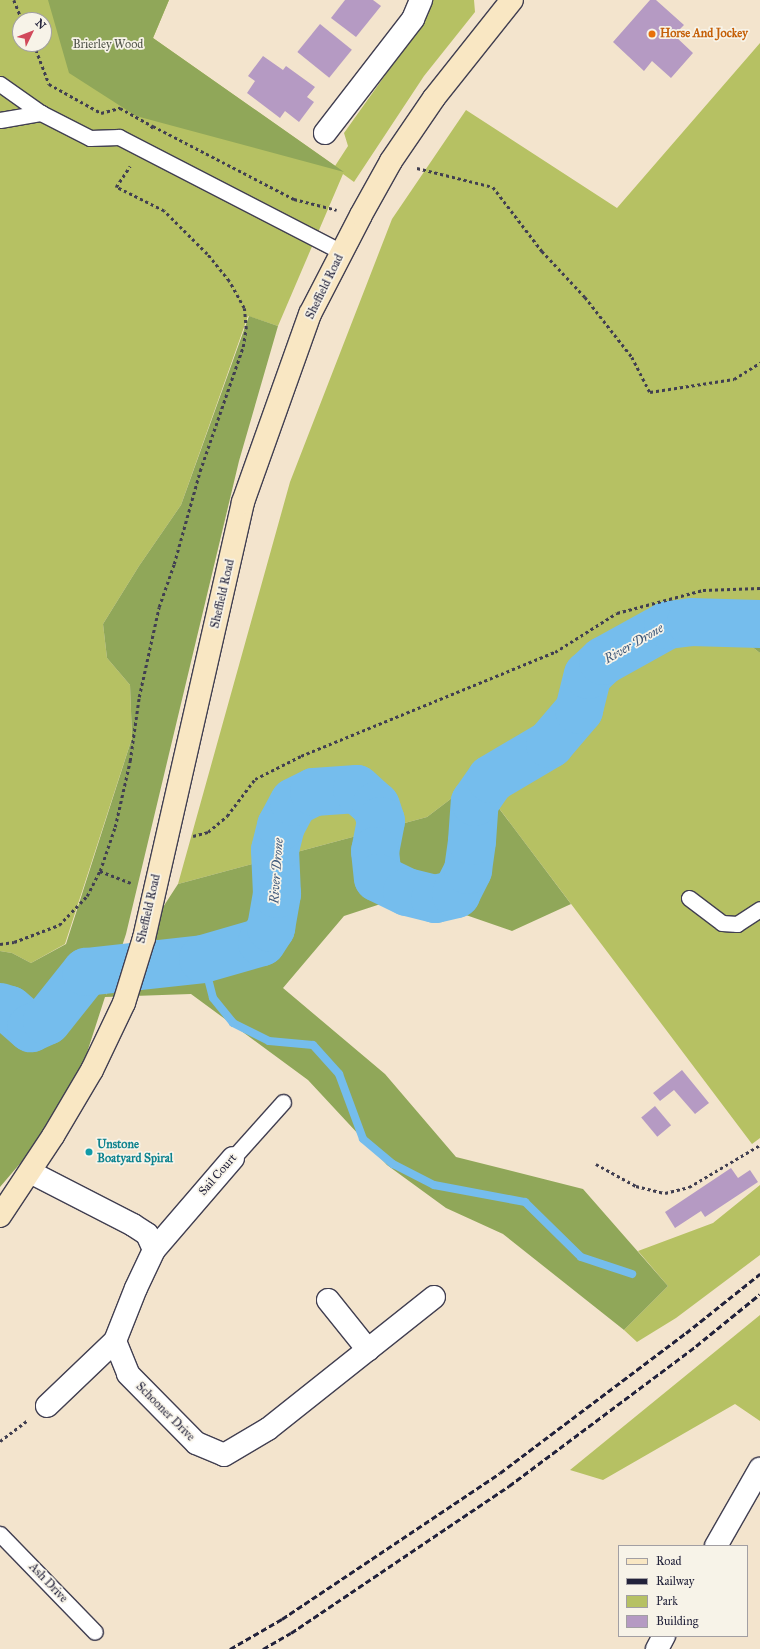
<!DOCTYPE html>
<html>
<head>
<meta charset="utf-8">
<style>
  body { margin:0 }
  #map { position:relative; width:760px; height:1649px; overflow:hidden; background:#f3e4cd; font-family:"IM FELL Great Primer",serif }
  div>[style] { position:absolute }
  .green>* { inset:0; background:#b6c163 }
  .forest>* { inset:0; background:#90a759 }
  .stream>* { height:8px; margin:-4px; padding:0 4px; transform-origin:4px; border-radius:4px; background:#75bded }
  .river>* { height:48px; margin:-24px; padding:0 24px; transform-origin:24px; border-radius:24px; background:#75bded }
  .building>* { inset:0; background:#b59ac3; transform-origin:0 0 }
  .path>* { height:2.5px; margin-top:-1.25px; transform-origin:0; background:repeating-linear-gradient(90deg,#413f51 0 3px,transparent 0 6px) }
  .roads { filter:drop-shadow(1px 0 #413f51) drop-shadow(-1px 0 #413f51) drop-shadow(0 1px #413f51) drop-shadow(0 -1px #413f51) }
  .service>* { height:15px; margin:-7.5px; padding:0 7.5px; transform-origin:7.5px; border-radius:7.5px; background:#fff }
  .minor>* { height:22px; margin:-11px; padding:0 11px; transform-origin:11px; border-radius:11px; background:#fff }
  .secondary>* { height:22px; margin:-11px; padding:0 11px; transform-origin:11px; border-radius:11px; background:#f9e7c3 }
  .rail>* { height:3px; margin-top:-1.5px; transform-origin:0; background:repeating-linear-gradient(90deg,#22223b 0 6px,transparent 0 9px) }
  .dots>* { width:11px; height:11px; translate:-50% -50%; box-sizing:border-box; border:2px solid #f7f3e8; border-radius:50% }
  span { translate:-50% -50%; white-space:nowrap; text-align:center; line-height:1.15; -webkit-text-stroke:3.5px #f7f3e8; paint-order:stroke }
  .food-label { font-size:12px; color:#c56008; font-weight:700 }
  .left { translate:0 -50%; text-align:left }
  .park-label { font-size:12px; color:#4e5247 }
  .street-label { font-size:12px; color:#22223b }
  .culture-label { font-size:12px; color:#0d838f; font-weight:700 }
  .water-label { font-size:13px; color:#3f5879; font-style:italic }
  .legend { position:absolute; left:618px; top:1545px; width:130px; height:92px; box-sizing:border-box; background:#f7f3e8; border:1px solid #a29fa3; margin:0; padding:5px 7px; list-style:none; font-size:12px; color:#22223b }
  .legend li { display:flex; align-items:center; gap:8px; height:20px }
  .legend b { width:20px; border:1px solid #a29fa3 }
  .north { position:absolute; left:12px; top:12px; width:40px; height:40px; box-sizing:border-box; background:#f7f3e8; border:1px solid #a29fa3; border-radius:50%; rotate:47deg; font-size:11px; font-weight:700; line-height:16px; text-align:center; color:#22223b }
  .north::after { content:''; display:block; margin:auto; width:14px; height:18px; background:#d1495b; clip-path:polygon(50% 0,100% 100%,50% 72%,0 100%) }
</style>
</head>
<body>
<div id="map">
  <div class="green">
    <i style="clip-path:polygon(evenodd,0 0,169px 0,153px 38px,335px 166px,348px 146px,344px 133px,428px 15px,432px 0,474px 0,475px 12px,424px 76px,354px 182px,343px 174px,278px 326px,248px 316px,181px 505px,139px 566px,103px 624px,107px 658px,130px 685px,132px 738px,65px 944px,31px 963px,12px 953px,0 951px,0 0,20px 20px,44px 20px,44px 44px,20px 44px,20px 20px)"></i>
    <i style="clip-path:polygon(760px 43px,760px 618px,720px 622px,760px 653px,760px 1138px,752px 1144px,477px 779px,427px 817px,178px 884px,290px 482px,392px 219px,466px 110px,617px 208px)"></i>
    <i style="clip-path:polygon(760px 1185px,760px 1255px,676px 1318px,637px 1342px,624px 1330px,668px 1286px,638px 1251px,713px 1223px)"></i>
    <i style="clip-path:polygon(760px 1315px,760px 1421px,735px 1404px,603px 1480px,570px 1470px)"></i>
  </div>
  <div class="forest">
    <i style="clip-path:polygon(48px 0,169px 0,153px 38px,344px 172px,136px 116px,69px 73px)"></i>
    <i style="clip-path:polygon(249px 316px,278px 326px,239px 461px,126px 934px,106px 995px,178px 884px,427px 817px,477px 779px,571px 904px,512px 931px,408px 895px,344px 916px,283px 988px,385px 1074px,456px 1157px,583px 1189px,668px 1286px,624px 1330px,503px 1234px,446px 1208px,387px 1165px,308px 1080px,191px 994px,105px 997px,83px 1065px,35px 1146px,0 1187px,0 951px,12px 953px,31px 963px,66px 944px,132px 738px,130px 685px,107px 658px,103px 624px,139px 566px,181px 505px)"></i>
    <i style="clip-path:polygon(760px 618px,760px 653px,720px 622px)"></i>
  </div>
  <div class="stream">
    <i style="left:203px;top:959px;width:40px;rotate:75.6deg"></i>
    <i style="left:213px;top:998px;width:32px;rotate:51deg"></i>
    <i style="left:233px;top:1023px;width:40px;rotate:26.6deg"></i>
    <i style="left:269px;top:1041px;width:44px;rotate:5.2deg"></i>
    <i style="left:313px;top:1045px;width:39px;rotate:48deg"></i>
    <i style="left:339px;top:1074px;width:69px;rotate:69.7deg"></i>
    <i style="left:363px;top:1139px;width:39px;rotate:40deg"></i>
    <i style="left:393px;top:1164px;width:46px;rotate:27.1deg"></i>
    <i style="left:434px;top:1185px;width:93px;rotate:10.6deg"></i>
    <i style="left:525px;top:1202px;width:78px;rotate:44.5deg"></i>
    <i style="left:581px;top:1257px;width:54px;rotate:18.4deg"></i>
  </div>
  <div class="river">
    <i style="left:0;top:1007px;width:10px;rotate:17deg"></i>
    <i style="left:10px;top:1010px;width:28px;rotate:41deg"></i>
    <i style="left:31px;top:1028px;width:17px;rotate:-24deg"></i>
    <i style="left:47px;top:1021px;width:63px;rotate:-51.5deg"></i>
    <i style="left:86px;top:972px;width:118px;rotate:-6.3deg"></i>
    <i style="left:203px;top:959px;width:61px;rotate:-16.1deg"></i>
    <i style="left:262px;top:942px;width:17px;rotate:-57deg"></i>
    <i style="left:271px;top:928px;width:35px;rotate:-80deg"></i>
    <i style="left:277px;top:894px;width:44px;rotate:-92.6deg"></i>
    <i style="left:275px;top:850px;width:25px;rotate:-76deg"></i>
    <i style="left:281px;top:826px;width:27px;rotate:-62deg"></i>
    <i style="left:294px;top:802px;width:22px;rotate:-27deg"></i>
    <i style="left:314px;top:792px;width:43px;rotate:-4deg"></i>
    <i style="left:357px;top:789px;width:25px;rotate:42deg"></i>
    <i style="left:376px;top:806px;width:16px;rotate:72deg"></i>
    <i style="left:381px;top:821px;width:31px;rotate:101deg"></i>
    <i style="left:375px;top:851px;width:27px;rotate:84deg"></i>
    <i style="left:378px;top:878px;width:32px;rotate:26deg"></i>
    <i style="left:407px;top:892px;width:29px;rotate:14deg"></i>
    <i style="left:435px;top:899px;width:22px;rotate:-13deg"></i>
    <i style="left:456px;top:894px;width:27px;rotate:-63deg"></i>
    <i style="left:468px;top:870px;width:29px;rotate:-82deg"></i>
    <i style="left:472px;top:841px;width:39px;rotate:-86deg"></i>
    <i style="left:475px;top:802px;width:28px;rotate:-55deg"></i>
    <i style="left:491px;top:779px;width:69px;rotate:-30.7deg"></i>
    <i style="left:550px;top:744px;width:45px;rotate:-49.5deg"></i>
    <i style="left:579px;top:710px;width:36px;rotate:-76deg"></i>
    <i style="left:588px;top:675px;width:21px;rotate:-43deg"></i>
    <i style="left:603px;top:661px;width:74px;rotate:-29deg"></i>
    <i style="left:668px;top:625px;width:23px;rotate:-7deg"></i>
    <i style="left:691px;top:622px;width:69px;rotate:1.7deg"></i>
  </div>
  <div class="building">
    <i style="clip-path:polygon(345px 0,373px 0,381px 6px,356px 37px,331px 18px)"></i>
    <i style="clip-path:polygon(650px 0,656px 0,684px 25px,674px 35px,693px 53px,671px 78px,652px 61px,644px 71px,613px 42px)"></i>
    <i style="left:320px;top:24px;width:41px;height:36px;rotate:39deg"></i>
    <i style="clip-path:polygon(263px 56px,283px 70px,286px 66px,315px 87px,307px 97px,314px 102px,299px 122px,285px 111px,280px 118px,247px 93px,255px 81px,248px 76px)"></i>
    <i style="clip-path:polygon(682px 1070px,709px 1103px,695px 1114px,674px 1090px,660px 1101px,653px 1093px)"></i>
    <i style="left:655px;top:1106px;width:25px;height:18px;rotate:50deg"></i>
    <i style="clip-path:polygon(731px 1168px,738px 1178px,750px 1170px,758px 1182px,705px 1217px,701px 1211px,675px 1228px,665px 1212px)"></i>
  </div>
  <div class="path">
    <i style="left:14px;top:0;width:22px;rotate:68deg"></i>
    <i style="left:34px;top:44px;width:43px;rotate:69.4deg"></i>
    <i style="left:49px;top:84px;width:60px;rotate:29.1deg"></i>
    <i style="left:101px;top:113px;width:20px;rotate:-15deg"></i>
    <i style="left:120px;top:108px;width:38px;rotate:29deg"></i>
    <i style="left:153px;top:126px;width:5px;rotate:127deg"></i>
    <i style="left:153px;top:126px;width:159px;rotate:27.4deg"></i>
    <i style="left:294px;top:199px;width:44px;rotate:14.3deg"></i>
    <i style="left:417px;top:168px;width:78px;rotate:14deg"></i>
    <i style="left:493px;top:187px;width:81px;rotate:52.6deg"></i>
    <i style="left:542px;top:251px;width:63px;rotate:46.9deg"></i>
    <i style="left:585px;top:297px;width:76px;rotate:51.9deg"></i>
    <i style="left:632px;top:357px;width:39px;rotate:63deg"></i>
    <i style="left:650px;top:392px;width:85px;rotate:-8.8deg"></i>
    <i style="left:734px;top:379px;width:31px;rotate:-32deg"></i>
    <i style="left:193px;top:836px;width:16px;rotate:-15deg"></i>
    <i style="left:208px;top:832px;width:25px;rotate:-40deg"></i>
    <i style="left:227px;top:816px;width:46px;rotate:-52.9deg"></i>
    <i style="left:255px;top:779px;width:51px;rotate:-26.6deg"></i>
    <i style="left:301px;top:756px;width:274px;rotate:-22.3deg"></i>
    <i style="left:555px;top:652px;width:73px;rotate:-32.2deg"></i>
    <i style="left:617px;top:613px;width:89px;rotate:-15deg"></i>
    <i style="left:703px;top:590px;width:57px;rotate:-2deg"></i>
    <i style="left:100px;top:871px;width:33px;rotate:21deg"></i>
    <i style="left:0;top:944px;width:14px;rotate:-8deg"></i>
    <i style="left:14px;top:942px;width:48px;rotate:-20.7deg"></i>
    <i style="left:59px;top:925px;width:40px;rotate:-46deg"></i>
    <i style="left:87px;top:896px;width:28px;rotate:-63deg"></i>
    <i style="left:100px;top:871px;width:46px;rotate:-71.2deg"></i>
    <i style="left:115px;top:827px;width:68px;rotate:-77.2deg"></i>
    <i style="left:130px;top:761px;width:65px;rotate:-82deg"></i>
    <i style="left:139px;top:697px;width:92px;rotate:-77.5deg"></i>
    <i style="left:159px;top:607px;width:46px;rotate:-70.8deg"></i>
    <i style="left:174px;top:564px;width:97px;rotate:-74.4deg"></i>
    <i style="left:200px;top:471px;width:131px;rotate:-70.9deg"></i>
    <i style="left:243px;top:347px;width:18px;rotate:-81deg"></i>
    <i style="left:246px;top:329px;width:21px;rotate:-95deg"></i>
    <i style="left:244px;top:308px;width:31px;rotate:-119deg"></i>
    <i style="left:229px;top:281px;width:35px;rotate:-129deg"></i>
    <i style="left:207px;top:254px;width:61px;rotate:-135deg"></i>
    <i style="left:164px;top:211px;width:54px;rotate:-153.4deg"></i>
    <i style="left:116px;top:187px;width:25px;rotate:-56deg"></i>
    <i style="left:596px;top:1164px;width:46px;rotate:28.8deg"></i>
    <i style="left:636px;top:1186px;width:30px;rotate:14deg"></i>
    <i style="left:665px;top:1193px;width:25px;rotate:-14deg"></i>
    <i style="left:689px;top:1187px;width:82px;rotate:-30.6deg"></i>
    <i style="left:0;top:1441px;width:34px;rotate:-37deg"></i>
  </div>
  <div class="roads">
    <div class="service">
      <i style="left:0;top:84px;width:50px;rotate:35.3deg"></i>
      <i style="left:41px;top:113px;width:55px;rotate:27deg"></i>
      <i style="left:90px;top:138px;width:29px;rotate:-2deg"></i>
      <i style="left:119px;top:137px;width:251px;rotate:27.3deg"></i>
      <i style="left:0;top:120px;width:42px;rotate:-9.7deg"></i>
      <i style="left:689px;top:898px;width:41px;rotate:37.1deg"></i>
      <i style="left:722px;top:923px;width:15px;rotate:4deg"></i>
      <i style="left:737px;top:924px;width:27px;rotate:-33deg"></i>
      <i style="left:233px;top:1158px;width:75px;rotate:-48.2deg"></i>
      <i style="left:0;top:1534px;width:136px;rotate:45.9deg"></i>
    </div>
    <div class="minor">
      <i style="left:325px;top:133px;width:144px;rotate:-52.3deg"></i>
      <i style="left:413px;top:19px;width:21px;rotate:-67deg"></i>
      <i style="left:30px;top:1172px;width:116px;rotate:27.2deg"></i>
      <i style="left:133px;top:1225px;width:17px;rotate:33deg"></i>
      <i style="left:147px;top:1234px;width:17px;rotate:66deg"></i>
      <i style="left:154px;top:1250px;width:42px;rotate:115.3deg"></i>
      <i style="left:136px;top:1288px;width:57px;rotate:111.6deg"></i>
      <i style="left:115px;top:1341px;width:35px;rotate:68deg"></i>
      <i style="left:128px;top:1374px;width:97px;rotate:45.4deg"></i>
      <i style="left:196px;top:1443px;width:30px;rotate:23deg"></i>
      <i style="left:224px;top:1455px;width:51px;rotate:-30.6deg"></i>
      <i style="left:268px;top:1429px;width:212px;rotate:-38.5deg"></i>
      <i style="left:154px;top:1250px;width:121px;rotate:-49.3deg"></i>
      <i style="left:328px;top:1300px;width:64px;rotate:51.3deg"></i>
      <i style="left:47px;top:1406px;width:94px;rotate:-43.7deg"></i>
      <i style="left:716px;top:1546px;width:89px;rotate:-60.3deg"></i>
      <i style="left:657px;top:1649px;width:15px;rotate:-62deg"></i>
    </div>
    <div class="secondary">
      <i style="left:0;top:1216px;width:96px;rotate:-56.5deg"></i>
      <i style="left:53px;top:1136px;width:77px;rotate:-59.4deg"></i>
      <i style="left:92px;top:1070px;width:74px;rotate:-64.5deg"></i>
      <i style="left:124px;top:1003px;width:68px;rotate:-72.9deg"></i>
      <i style="left:144px;top:938px;width:447px;rotate:-77.2deg"></i>
      <i style="left:243px;top:502px;width:200px;rotate:-70.4deg"></i>
      <i style="left:310px;top:314px;width:111px;rotate:-62.7deg"></i>
      <i style="left:361px;top:215px;width:62px;rotate:-60.9deg"></i>
      <i style="left:391px;top:161px;width:76px;rotate:-55.7deg"></i>
      <i style="left:434px;top:98px;width:125px;rotate:-51.5deg"></i>
    </div>
  </div>
  <div class="rail">
    <i style="left:230px;top:1649px;width:60px;rotate:-30deg"></i>
    <i style="left:282px;top:1619px;width:262px;rotate:-33.8deg"></i>
    <i style="left:500px;top:1473px;width:233px;rotate:-37deg"></i>
    <i style="left:686px;top:1333px;width:95px;rotate:-38.6deg"></i>
    <i style="left:263px;top:1649px;width:32px;rotate:-30deg"></i>
    <i style="left:291px;top:1633px;width:263px;rotate:-34deg"></i>
    <i style="left:509px;top:1486px;width:234px;rotate:-36.8deg"></i>
    <i style="left:696px;top:1346px;width:82px;rotate:-39.1deg"></i>
  </div>
  <div class="dots">
    <i style="left:652px;top:34px;background:#e8710a"></i>
    <i style="left:89px;top:1152px;background:#0f9aa8"></i>
  </div>
  <div class="food-label">
    <span class="left" style="left:660px;top:34px">Horse And Jockey</span>
  </div>
  <div class="park-label">
    <span style="left:108px;top:45px">Brierley Wood</span>
  </div>
  <div class="street-label">
    <span style="left:325px;top:287px;rotate:-64deg">Sheffield Road</span>
    <span style="left:223px;top:594px;rotate:-77deg">Sheffield Road</span>
    <span style="left:149px;top:909px;rotate:-77deg">Sheffield Road</span>
    <span style="left:218px;top:1175px;rotate:-49deg">Sail Court</span>
    <span style="left:165px;top:1412px;rotate:45deg">Schooner Drive</span>
    <span style="left:48px;top:1583px;rotate:46deg">Ash Drive</span>
  </div>
  <div class="culture-label">
    <span class="left" style="left:97px;top:1152px">Unstone<br>Boatyard Spiral</span>
  </div>
  <div class="water-label">
    <span style="left:634px;top:644px;rotate:-30deg">River Drone</span>
    <span style="left:277px;top:871px;rotate:-86deg">River Drone</span>
  </div>
  <ul class="legend">
  <li><b style="height:5px;background:#f9e7c3"></b>Road</li>
  <li><b style="height:5px;background:#22223b"></b>Railway</li>
  <li><b style="height:11px;background:#b6c163"></b>Park</li>
  <li><b style="height:11px;background:#b59ac3"></b>Building</li>
  </ul>
  <div class="north">N</div>
</div>
</body>
</html>
